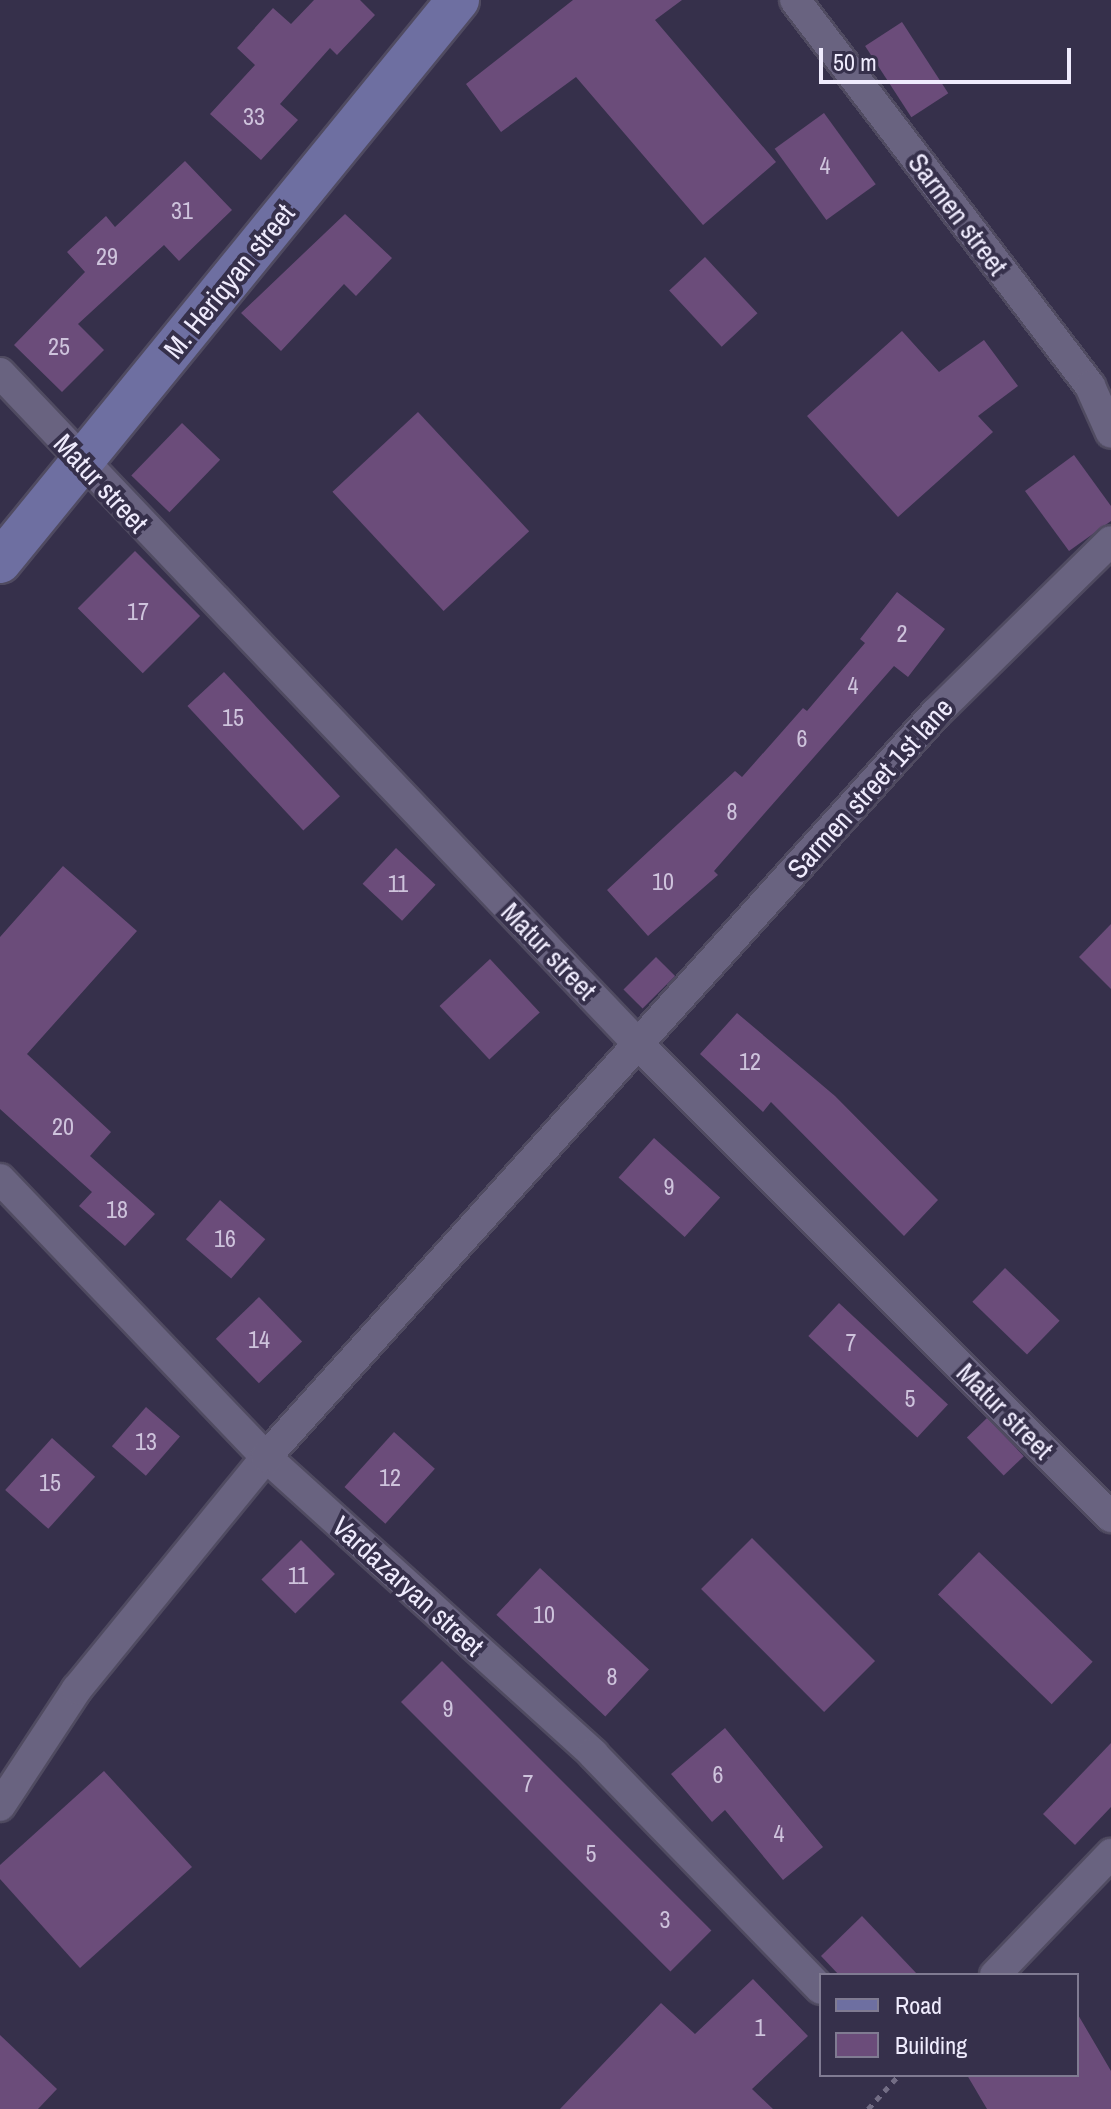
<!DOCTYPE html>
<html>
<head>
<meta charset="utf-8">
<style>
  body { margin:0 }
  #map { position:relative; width:1111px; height:2109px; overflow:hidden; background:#36304b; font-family:"Archivo Narrow",sans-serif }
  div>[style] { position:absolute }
  .building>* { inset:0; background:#6b4c7a; transform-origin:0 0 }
  .path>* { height:5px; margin-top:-2.5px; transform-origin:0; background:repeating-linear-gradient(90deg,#736d85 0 6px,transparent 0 12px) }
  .roads { filter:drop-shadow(2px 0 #504b61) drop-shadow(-2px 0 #504b61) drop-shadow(0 2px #504b61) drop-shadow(0 -2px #504b61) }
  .minor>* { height:30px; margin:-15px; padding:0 15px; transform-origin:15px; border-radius:15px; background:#696380 }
  .secondary>* { height:42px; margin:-21px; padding:0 21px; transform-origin:21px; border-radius:21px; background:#6e6fa1 }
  span { translate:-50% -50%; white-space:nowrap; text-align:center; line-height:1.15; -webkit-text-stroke:8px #36304b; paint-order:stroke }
  .number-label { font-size:24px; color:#cec3dc }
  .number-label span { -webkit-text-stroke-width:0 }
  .street-label { font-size:28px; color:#efebfd }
  .legend { position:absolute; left:819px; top:1973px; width:260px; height:104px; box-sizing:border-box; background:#36304b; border:2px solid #807b92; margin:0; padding:10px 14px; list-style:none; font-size:24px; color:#efebfd }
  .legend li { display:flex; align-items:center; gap:16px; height:40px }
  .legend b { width:40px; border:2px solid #807b92 }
  .scale { position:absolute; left:819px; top:48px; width:252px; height:36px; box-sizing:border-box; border:4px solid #efebfd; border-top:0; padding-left:10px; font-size:24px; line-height:28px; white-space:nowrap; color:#efebfd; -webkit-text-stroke:6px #36304b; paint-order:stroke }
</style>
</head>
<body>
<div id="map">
  <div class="building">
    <i style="clip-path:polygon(314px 0,360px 0,375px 15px,337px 55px,330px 48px,280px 104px,298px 120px,261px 160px,210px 114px,255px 65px,237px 48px,273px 8px,291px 24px)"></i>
    <i style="clip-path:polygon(573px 0,682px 0,655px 20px,776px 162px,703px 225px,576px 77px,501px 132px,466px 84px)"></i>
    <i style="left:902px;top:22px;width:85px;height:44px;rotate:57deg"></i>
    <i style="left:824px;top:113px;width:88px;height:61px;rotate:54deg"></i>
    <i style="clip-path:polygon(185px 161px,232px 210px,179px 261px,164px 245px,78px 324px,104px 350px,62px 392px,14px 345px,85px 272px,67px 252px,106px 216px,115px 227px)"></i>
    <i style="clip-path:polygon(345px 214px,392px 258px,356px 296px,344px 284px,281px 351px,241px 313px)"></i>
    <i style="left:705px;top:257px;width:77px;height:49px;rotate:47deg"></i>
    <i style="clip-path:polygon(902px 331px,939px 372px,984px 340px,1018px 386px,978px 416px,993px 432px,898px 517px,807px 416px)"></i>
    <i style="left:418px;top:412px;width:163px;height:117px;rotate:47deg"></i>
    <i style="left:182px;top:423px;width:53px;height:73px;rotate:44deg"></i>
    <i style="clip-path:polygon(1074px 455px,1111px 506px,1111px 521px,1069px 551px,1025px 491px)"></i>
    <i style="left:135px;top:551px;width:92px;height:81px;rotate:45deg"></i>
    <i style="clip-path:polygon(897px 592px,945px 629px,908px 677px,894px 666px,714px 871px,718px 875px,648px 936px,607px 890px,735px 771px,742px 777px,803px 708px,807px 711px,865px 643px,860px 639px)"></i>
    <i style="left:224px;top:672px;width:170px;height:50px;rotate:47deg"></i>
    <i style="left:396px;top:848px;width:54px;height:49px;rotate:43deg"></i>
    <i style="clip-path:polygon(63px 866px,137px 931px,27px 1054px,111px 1132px,90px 1156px,155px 1214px,125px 1246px,79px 1206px,92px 1192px,0 1109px,0 937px)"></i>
    <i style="clip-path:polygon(1111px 924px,1111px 989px,1079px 957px)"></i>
    <i style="left:656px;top:957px;width:27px;height:46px;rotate:45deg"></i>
    <i style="left:490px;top:959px;width:73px;height:69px;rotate:47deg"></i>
    <i style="clip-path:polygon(737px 1013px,835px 1096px,938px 1200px,904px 1236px,771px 1102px,763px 1112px,700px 1054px)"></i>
    <i style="left:654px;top:1138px;width:89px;height:53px;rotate:42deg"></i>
    <i style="left:220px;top:1200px;width:60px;height:52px;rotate:41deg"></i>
    <i style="left:1005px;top:1268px;width:76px;height:47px;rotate:44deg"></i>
    <i style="left:259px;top:1297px;width:62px;height:60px;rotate:46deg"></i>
    <i style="left:839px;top:1303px;width:149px;height:45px;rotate:43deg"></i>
    <i style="left:146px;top:1407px;width:45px;height:52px;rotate:41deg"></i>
    <i style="left:987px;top:1418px;width:53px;height:28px;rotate:46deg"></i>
    <i style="left:394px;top:1432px;width:55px;height:74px;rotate:42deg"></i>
    <i style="left:52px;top:1438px;width:58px;height:70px;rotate:42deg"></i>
    <i style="left:752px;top:1538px;width:174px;height:72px;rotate:45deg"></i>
    <i style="left:301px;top:1540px;width:48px;height:56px;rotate:45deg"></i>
    <i style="left:979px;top:1552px;width:158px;height:59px;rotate:44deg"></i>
    <i style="left:540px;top:1568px;width:149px;height:64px;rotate:43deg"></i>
    <i style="left:442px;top:1661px;width:381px;height:58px;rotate:45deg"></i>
    <i style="clip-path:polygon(725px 1728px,823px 1847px,783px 1880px,725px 1810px,712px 1822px,671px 1774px)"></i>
    <i style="clip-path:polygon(1111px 1743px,1111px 1807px,1075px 1845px,1043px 1814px)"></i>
    <i style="clip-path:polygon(104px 1771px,192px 1867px,80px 1968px,0 1879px,0 1865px)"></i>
    <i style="clip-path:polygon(862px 1916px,918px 1975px,839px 1975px,821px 1956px)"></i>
    <i style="clip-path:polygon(753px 1979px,808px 2036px,752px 2089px,773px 2109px,560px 2109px,661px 2003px,695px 2034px)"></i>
    <i style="clip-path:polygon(1077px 2013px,1111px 2071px,1111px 2109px,987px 2109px,967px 2075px,1077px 2075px)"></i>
    <i style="clip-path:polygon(0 2035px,57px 2089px,38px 2109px,0 2109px)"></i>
  </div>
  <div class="path">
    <i style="left:868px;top:2109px;width:46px;rotate:-47.6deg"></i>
  </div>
  <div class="roads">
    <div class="minor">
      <i style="left:795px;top:0;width:486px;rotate:52.6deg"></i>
      <i style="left:1090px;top:386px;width:51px;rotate:65.9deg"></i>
      <i style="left:0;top:373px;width:930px;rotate:46.44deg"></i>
      <i style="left:641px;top:1047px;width:665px;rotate:45deg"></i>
      <i style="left:0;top:1179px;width:385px;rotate:46.3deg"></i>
      <i style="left:266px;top:1457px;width:442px;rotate:42.2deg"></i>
      <i style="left:593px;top:1754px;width:327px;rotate:45.9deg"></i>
      <i style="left:0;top:1806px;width:140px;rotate:-56.7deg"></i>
      <i style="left:77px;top:1689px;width:299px;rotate:-50.8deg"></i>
      <i style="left:266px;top:1457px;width:1001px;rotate:-48deg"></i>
      <i style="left:936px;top:713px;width:245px;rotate:-44.5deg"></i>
      <i style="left:995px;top:1975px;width:168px;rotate:-46.2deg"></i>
    </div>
    <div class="secondary">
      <i style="left:0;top:562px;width:725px;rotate:-50.82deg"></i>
    </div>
  </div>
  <div class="number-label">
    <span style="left:254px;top:117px">33</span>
    <span style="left:825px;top:166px">4</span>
    <span style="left:182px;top:211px">31</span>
    <span style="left:107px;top:257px">29</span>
    <span style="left:59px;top:347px">25</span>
    <span style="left:138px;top:612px">17</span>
    <span style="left:902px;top:634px">2</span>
    <span style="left:853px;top:686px">4</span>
    <span style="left:233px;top:718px">15</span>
    <span style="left:802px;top:739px">6</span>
    <span style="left:732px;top:812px">8</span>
    <span style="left:663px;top:882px">10</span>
    <span style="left:398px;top:884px">11</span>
    <span style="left:750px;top:1062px">12</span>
    <span style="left:63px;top:1127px">20</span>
    <span style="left:669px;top:1187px">9</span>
    <span style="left:117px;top:1210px">18</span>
    <span style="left:225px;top:1239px">16</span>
    <span style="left:259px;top:1340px">14</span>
    <span style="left:851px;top:1343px">7</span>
    <span style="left:910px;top:1399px">5</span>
    <span style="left:146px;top:1442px">13</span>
    <span style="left:390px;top:1478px">12</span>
    <span style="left:50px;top:1483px">15</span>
    <span style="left:298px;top:1576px">11</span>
    <span style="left:544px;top:1615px">10</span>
    <span style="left:612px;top:1677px">8</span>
    <span style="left:448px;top:1709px">9</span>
    <span style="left:718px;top:1775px">6</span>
    <span style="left:528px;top:1784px">7</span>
    <span style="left:779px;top:1834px">4</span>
    <span style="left:591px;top:1854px">5</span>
    <span style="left:665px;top:1920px">3</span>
    <span style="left:760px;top:2028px">1</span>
  </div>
  <div class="street-label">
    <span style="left:958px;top:214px;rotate:53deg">Sarmen street</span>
    <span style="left:229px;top:281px;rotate:-51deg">M. Heriqyan street</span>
    <span style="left:101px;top:483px;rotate:47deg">Matur street</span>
    <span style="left:870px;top:788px;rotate:-48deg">Sarmen street 1st lane</span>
    <span style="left:549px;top:951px;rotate:46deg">Matur street</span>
    <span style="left:1005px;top:1411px;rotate:45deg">Matur street</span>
    <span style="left:408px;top:1586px;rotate:42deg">Vardazaryan street</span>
  </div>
  <ul class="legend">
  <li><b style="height:10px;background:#6e6fa1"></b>Road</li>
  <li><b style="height:22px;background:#6b4c7a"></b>Building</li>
  </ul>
  <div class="scale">50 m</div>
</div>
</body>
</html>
